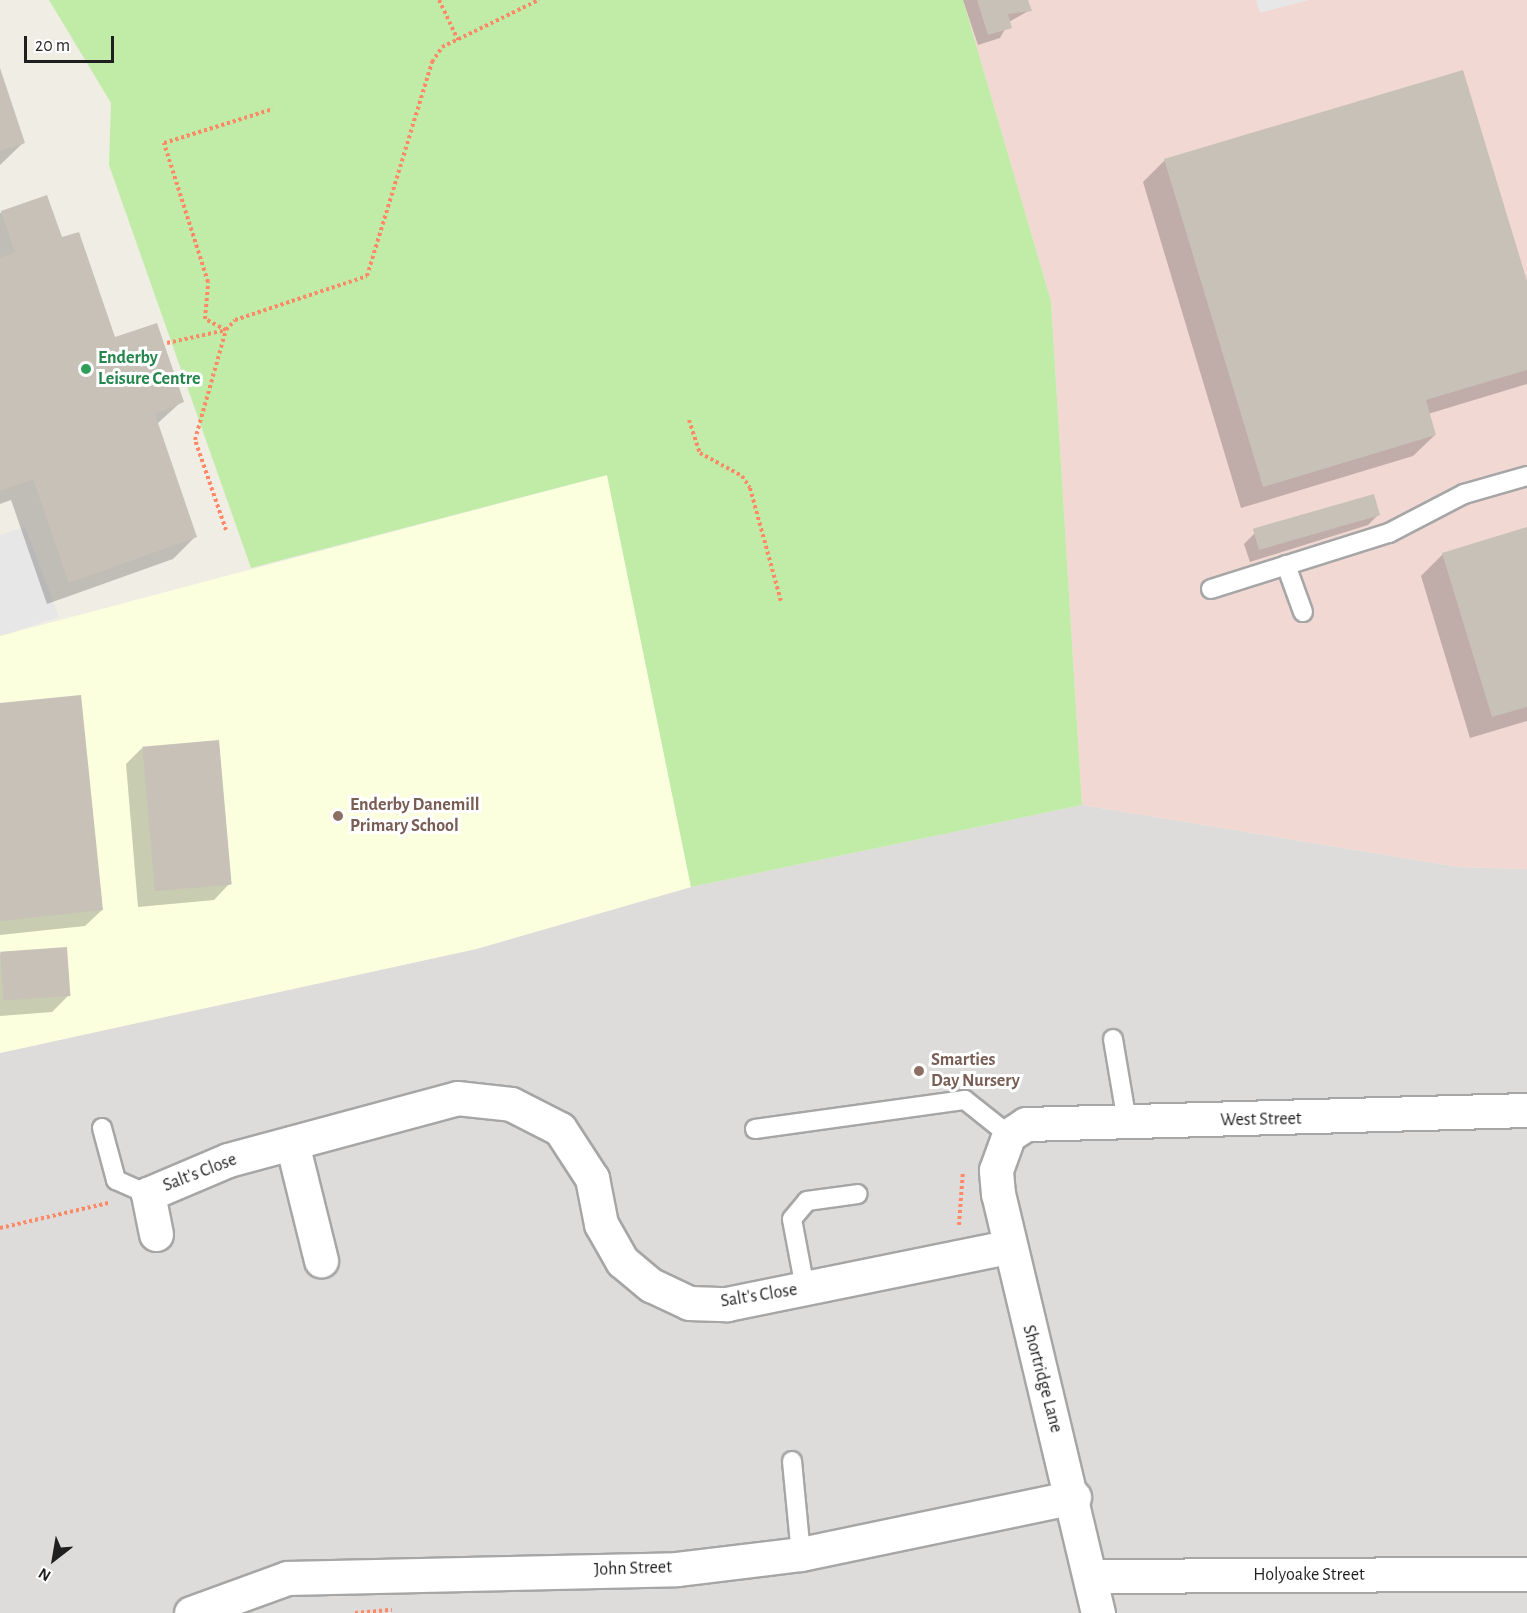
<!DOCTYPE html>
<html>
<head>
<meta charset="utf-8">
<style>
  body { margin:0 }
  #map { position:relative; width:1527px; height:1613px; overflow:hidden; background:#f0ede4; font-family:"Alegreya Sans",sans-serif }
  div>[style] { position:absolute }
  .residential>* { inset:0; background:#dddcdb }
  .commercial>* { inset:0; background:#f1d8d3 }
  .education>* { inset:0; background:#fbffde }
  .grass>* { inset:0; background:#c1eca8 }
  .parking>* { inset:0; background:#e7e7e7 }
  .shadow>* { inset:0; background:#0003 }
  .building>* { inset:0; background:#c8c1b7; transform-origin:0 0 }
  .path>* { height:4px; margin-top:-2px; transform-origin:0; background:repeating-linear-gradient(90deg,#f86 0 3px,transparent 0 6px) }
  .roads { filter:drop-shadow(2px 0 #a6a6a6) drop-shadow(-2px 0 #a6a6a6) drop-shadow(0 2px #a6a6a6) drop-shadow(0 -2px #a6a6a6) }
  .lane>* { height:18px; margin:-9px; padding:0 9px; transform-origin:9px; border-radius:9px; background:#fff }
  .street>* { height:33px; margin:-16.5px; padding:0 16.5px; transform-origin:16.5px; border-radius:16.5px; background:#fff }
  .dots>* { width:16px; height:16px; translate:-50% -50%; box-sizing:border-box; border:3px solid #fff; border-radius:50% }
  span { translate:-50% -50%; white-space:nowrap; text-align:center; line-height:1.15; -webkit-text-stroke:6px #fff; paint-order:stroke }
  .leisure-label { font-size:18px; color:#27864d; font-weight:700 }
  .left { translate:0 -50%; text-align:left }
  .education-label { font-size:18px; color:#785e54; font-weight:700 }
  .street-label { font-size:18px; color:#1f1f1f }
  .north { position:absolute; left:24px; top:1529px; width:60px; height:60px; -webkit-text-stroke:4px #fff; paint-order:stroke; rotate:211deg; font-size:16px; font-weight:700; line-height:24px; text-align:center; color:#1f1f1f }
  .north::after { content:''; display:block; margin:auto; width:21px; height:27px; background:#1f1f1f; clip-path:polygon(50% 0,100% 100%,50% 72%,0 100%) }
  .scale { position:absolute; left:24px; top:36px; width:90px; height:27px; box-sizing:border-box; border:3px solid #1f1f1f; border-top:0; padding-left:8px; font-size:18px; line-height:21px; white-space:nowrap; color:#1f1f1f; -webkit-text-stroke:4px #fff; paint-order:stroke }
</style>
</head>
<body>
<div id="map">
  <div class="residential">
    <i style="clip-path:polygon(1082px 805px,1459px 867px,1527px 869px,1527px 1613px,0 1613px,0 1053px,476px 949px,691px 887px)"></i>
  </div>
  <div class="commercial">
    <i style="clip-path:polygon(963px 0,1527px 0,1527px 869px,1459px 867px,1082px 805px,1051px 301px)"></i>
  </div>
  <div class="education">
    <i style="clip-path:polygon(607px 475px,691px 887px,476px 949px,0 1053px,0 636px)"></i>
  </div>
  <div class="grass">
    <i style="clip-path:polygon(49px 0,963px 0,1051px 301px,1082px 805px,691px 887px,607px 475px,251px 568px,109px 165px,111px 103px)"></i>
  </div>
  <div class="parking">
    <i style="clip-path:polygon(1256px 0,1309px 0,1260px 13px)"></i>
    <i style="clip-path:polygon(25px 527px,59px 617px,0 636px,0 535px)"></i>
  </div>
  <div class="shadow">
    <i style="clip-path:polygon(963px 0,1027px 0,1030px 10px,1009px 22px,1000px 38px,978px 45px)"></i>
    <i style="clip-path:polygon(0 72px,23px 143px,0 165px)"></i>
    <i style="clip-path:polygon(1165px 160px,1527px 286px,1527px 384px,1428px 414px,1435px 435px,1413px 456px,1241px 508px,1143px 182px)"></i>
    <i style="clip-path:polygon(46px 197px,61px 239px,114px 339px,182px 401px,157px 424px,195px 537px,173px 559px,47px 604px,11px 500px,0 504px,0 213px)"></i>
    <i style="clip-path:polygon(1379px 514px,1368px 525px,1250px 562px,1244px 544px,1255px 533px)"></i>
    <i style="clip-path:polygon(1527px 529px,1527px 721px,1470px 738px,1421px 576px,1443px 554px)"></i>
    <i style="clip-path:polygon(0 705px,102px 910px,85px 926px,0 935px)"></i>
    <i style="clip-path:polygon(142px 748px,230px 883px,214px 900px,138px 907px,126px 764px)"></i>
    <i style="clip-path:polygon(0 954px,69px 995px,52px 1012px,0 1016px)"></i>
  </div>
  <div class="building">
    <i style="clip-path:polygon(977px 0,1028px 0,1032px 11px,1008px 14px,1012px 28px,988px 35px)"></i>
    <i style="clip-path:polygon(0 68px,25px 143px,0 151px)"></i>
    <i style="clip-path:polygon(1463px 70px,1527px 281px,1527px 370px,1426px 400px,1436px 435px,1263px 487px,1164px 159px)"></i>
    <i style="clip-path:polygon(47px 195px,62px 237px,79px 232px,115px 337px,157px 323px,184px 402px,155px 414px,197px 537px,69px 583px,33px 479px,0 491px,0 258px,15px 252px,1px 211px)"></i>
    <i style="left:1374px;top:494px;width:22px;height:126px;rotate:74deg"></i>
    <i style="clip-path:polygon(1527px 527px,1527px 707px,1492px 717px,1442px 553px)"></i>
    <i style="clip-path:polygon(81px 695px,103px 910px,0 921px,0 703px)"></i>
    <i style="left:219px;top:740px;width:145px;height:77px;rotate:85deg"></i>
    <i style="left:67px;top:947px;width:49px;height:67px;rotate:86deg"></i>
  </div>
  <div class="path">
    <i style="left:439px;top:0;width:44px;rotate:64.6deg"></i>
    <i style="left:167px;top:343px;width:60px;rotate:-12.4deg"></i>
    <i style="left:226px;top:330px;width:24px;rotate:-152deg"></i>
    <i style="left:205px;top:319px;width:37px;rotate:-85deg"></i>
    <i style="left:208px;top:282px;width:146px;rotate:-107.6deg"></i>
    <i style="left:164px;top:143px;width:114px;rotate:-17.3deg"></i>
    <i style="left:689px;top:420px;width:35px;rotate:72deg"></i>
    <i style="left:700px;top:453px;width:48px;rotate:28.7deg"></i>
    <i style="left:742px;top:476px;width:14px;rotate:56deg"></i>
    <i style="left:750px;top:488px;width:117px;rotate:74.7deg"></i>
    <i style="left:226px;top:530px;width:95px;rotate:-109deg"></i>
    <i style="left:195px;top:440px;width:114px;rotate:-74.3deg"></i>
    <i style="left:226px;top:330px;width:13px;rotate:-48deg"></i>
    <i style="left:235px;top:320px;width:139px;rotate:-18.4deg"></i>
    <i style="left:367px;top:276px;width:224px;rotate:-73.1deg"></i>
    <i style="left:432px;top:62px;width:18px;rotate:-56deg"></i>
    <i style="left:442px;top:47px;width:108px;rotate:-25.9deg"></i>
    <i style="left:959px;top:1225px;width:54px;rotate:-85.8deg"></i>
    <i style="left:0;top:1228px;width:111px;rotate:-13deg"></i>
    <i style="left:355px;top:1613px;width:37px;rotate:-5deg"></i>
  </div>
  <div class="roads">
    <div class="lane">
      <i style="left:1286px;top:565px;width:50px;rotate:70.1deg"></i>
      <i style="left:1211px;top:589px;width:187px;rotate:-17.5deg"></i>
      <i style="left:1389px;top:533px;width:85px;rotate:-27.5deg"></i>
      <i style="left:1464px;top:494px;width:66px;rotate:-15.9deg"></i>
      <i style="left:1113px;top:1039px;width:84px;rotate:80.4deg"></i>
      <i style="left:102px;top:1128px;width:54px;rotate:74.9deg"></i>
      <i style="left:116px;top:1180px;width:35px;rotate:24deg"></i>
      <i style="left:755px;top:1129px;width:212px;rotate:-7.9deg"></i>
      <i style="left:965px;top:1100px;width:56px;rotate:38.5deg"></i>
      <i style="left:805px;top:1288px;width:70px;rotate:-100.7deg"></i>
      <i style="left:792px;top:1219px;width:23px;rotate:-50deg"></i>
      <i style="left:807px;top:1201px;width:51px;rotate:-7.8deg"></i>
      <i style="left:792px;top:1461px;width:93px;rotate:84.5deg"></i>
    </div>
    <div class="street">
      <i style="left:292px;top:1143px;width:121px;rotate:76.1deg"></i>
      <i style="left:156px;top:1234px;width:41px;rotate:-101.3deg"></i>
      <i style="left:148px;top:1194px;width:87px;rotate:-23deg"></i>
      <i style="left:228px;top:1160px;width:237px;rotate:-15.1deg"></i>
      <i style="left:457px;top:1098px;width:54px;rotate:6.3deg"></i>
      <i style="left:511px;top:1104px;width:55px;rotate:27deg"></i>
      <i style="left:560px;top:1129px;width:59px;rotate:56.9deg"></i>
      <i style="left:592px;top:1178px;width:47px;rotate:78.9deg"></i>
      <i style="left:601px;top:1224px;width:43px;rotate:60.4deg"></i>
      <i style="left:622px;top:1261px;width:38px;rotate:40deg"></i>
      <i style="left:651px;top:1285px;width:42px;rotate:25.3deg"></i>
      <i style="left:689px;top:1303px;width:38px;rotate:2deg"></i>
      <i style="left:727px;top:1304px;width:287px;rotate:-11.5deg"></i>
      <i style="left:1090px;top:1576px;width:437px;rotate:-0.3deg"></i>
      <i style="left:191px;top:1613px;width:102px;rotate:-20deg"></i>
      <i style="left:287px;top:1578px;width:390px;rotate:-1.3deg"></i>
      <i style="left:677px;top:1569px;width:125px;rotate:-6.9deg"></i>
      <i style="left:801px;top:1554px;width:279px;rotate:-11.8deg"></i>
      <i style="left:1098px;top:1613px;width:431px;rotate:-103.4deg"></i>
      <i style="left:998px;top:1194px;width:24px;rotate:-95deg"></i>
      <i style="left:996px;top:1170px;width:37px;rotate:-70deg"></i>
      <i style="left:1009px;top:1135px;width:20px;rotate:-33deg"></i>
      <i style="left:1026px;top:1124px;width:501px;rotate:-1.6deg"></i>
    </div>
  </div>
  <div class="dots">
    <i style="left:86px;top:369px;background:#2e9e5b"></i>
    <i style="left:338px;top:816px;background:#8d6e63"></i>
    <i style="left:919px;top:1071px;background:#8d6e63"></i>
  </div>
  <div class="leisure-label">
    <span class="left" style="left:98px;top:369px">Enderby<br>Leisure Centre</span>
  </div>
  <div class="education-label">
    <span class="left" style="left:350px;top:816px">Enderby Danemill<br>Primary School</span>
    <span class="left" style="left:931px;top:1071px">Smarties<br>Day Nursery</span>
  </div>
  <div class="street-label">
    <span style="left:1261px;top:1120px;rotate:-1deg">West Street</span>
    <span style="left:200px;top:1173px;rotate:-21deg">Salt's Close</span>
    <span style="left:759px;top:1296px;rotate:-9deg">Salt's Close</span>
    <span style="left:1042px;top:1379px;rotate:75deg">Shortridge Lane</span>
    <span style="left:633px;top:1569px;rotate:-2deg">John Street</span>
    <span style="left:1309px;top:1575px">Holyoake Street</span>
  </div>
  <div class="north">N</div>
  <div class="scale">20 m</div>
</div>
</body>
</html>
